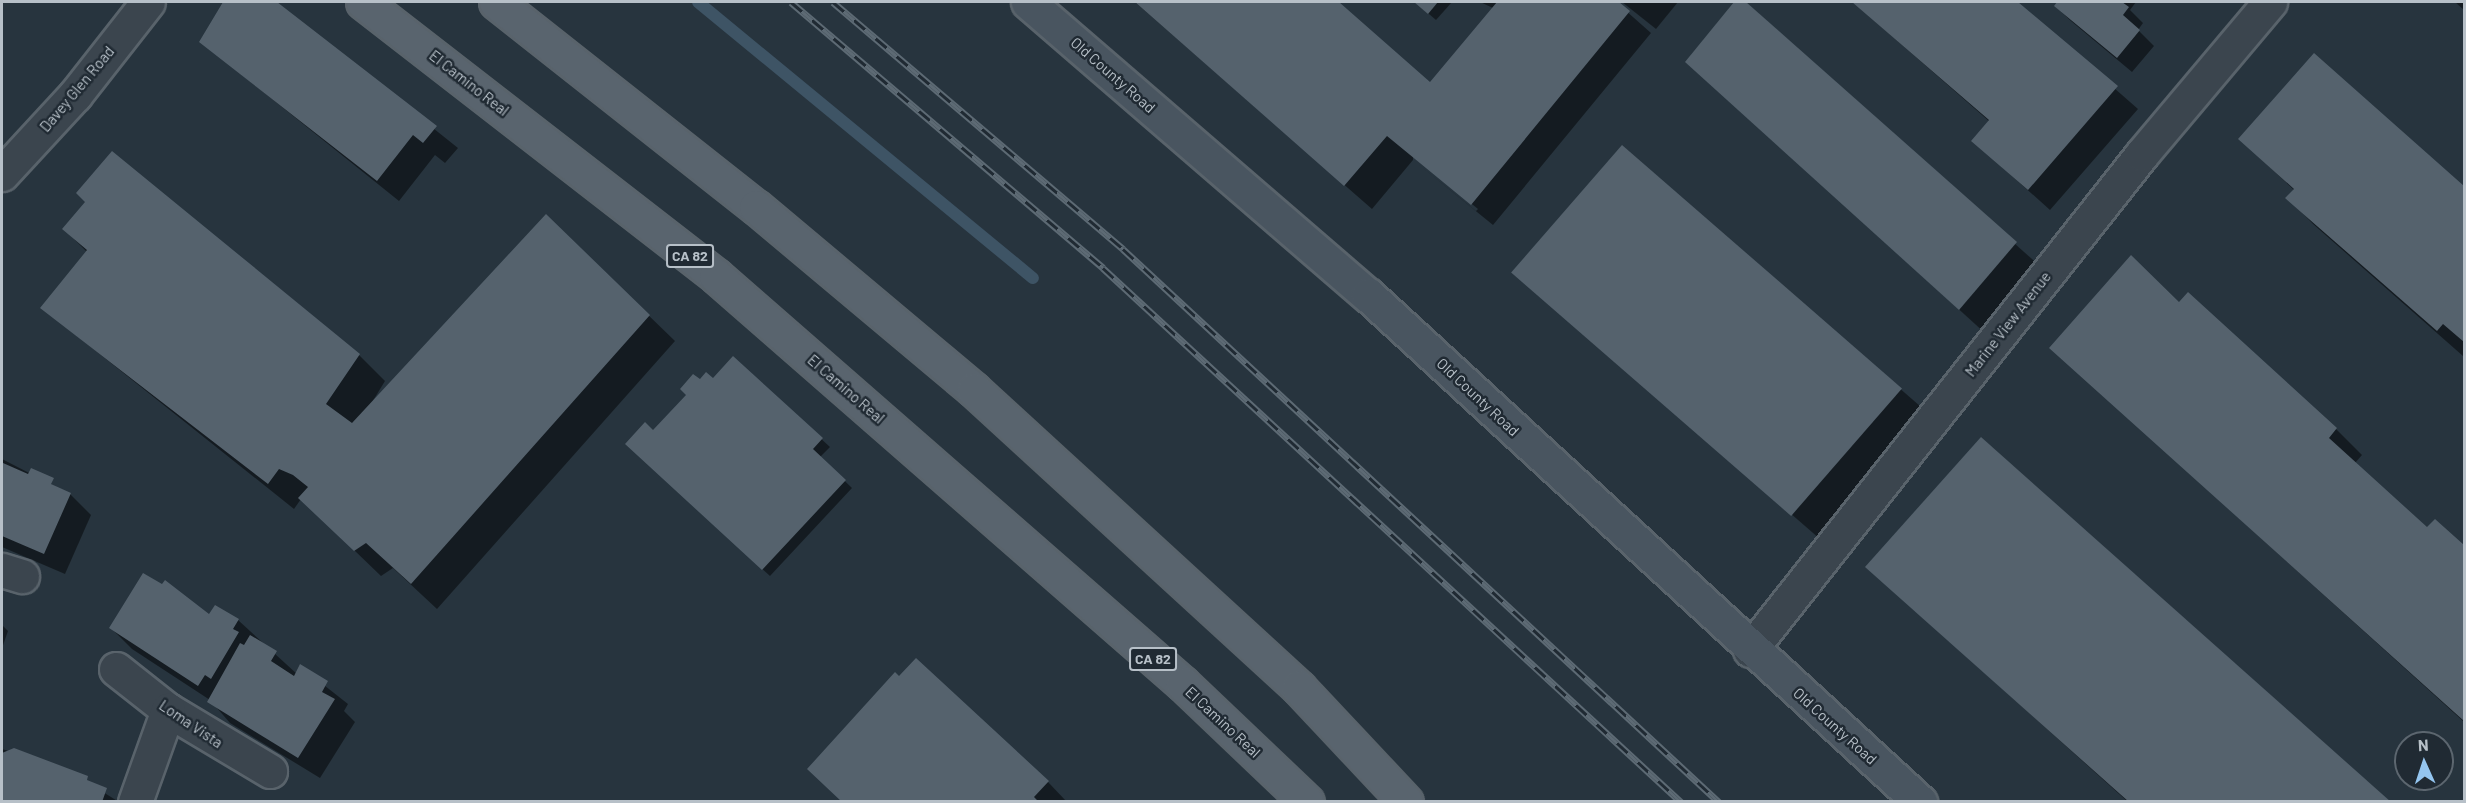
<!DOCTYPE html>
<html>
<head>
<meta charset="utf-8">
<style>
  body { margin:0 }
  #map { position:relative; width:2466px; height:803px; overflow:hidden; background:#27343e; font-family:Barlow,sans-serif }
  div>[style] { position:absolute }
  .shadow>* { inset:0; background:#0007; transform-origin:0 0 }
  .stream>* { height:12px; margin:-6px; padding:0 6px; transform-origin:6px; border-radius:6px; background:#3e5465 }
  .building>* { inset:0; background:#55626d; transform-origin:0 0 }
  .roads { filter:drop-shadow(2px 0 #59636b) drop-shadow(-2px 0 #59636b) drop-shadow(0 2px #59636b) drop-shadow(0 -2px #59636b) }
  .street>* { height:33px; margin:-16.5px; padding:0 16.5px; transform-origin:16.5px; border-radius:16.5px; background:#3b454e }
  .secondary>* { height:33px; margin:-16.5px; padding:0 16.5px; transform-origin:16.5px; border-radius:16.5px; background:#495560 }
  .primary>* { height:33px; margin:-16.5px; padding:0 16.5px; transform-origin:16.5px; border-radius:16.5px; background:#59646e }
  .rail>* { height:7px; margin-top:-3.5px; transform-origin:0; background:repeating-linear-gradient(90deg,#202a33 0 14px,#5d6a74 0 28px); box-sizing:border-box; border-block:2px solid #5d6a74 }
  span { translate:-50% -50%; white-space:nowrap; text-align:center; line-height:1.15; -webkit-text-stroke:5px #202a33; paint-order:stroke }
  .shield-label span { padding:2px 4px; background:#202a33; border:2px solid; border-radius:4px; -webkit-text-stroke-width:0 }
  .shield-label { font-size:14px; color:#b7c0c8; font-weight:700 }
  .street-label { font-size:15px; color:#b7c0c8 }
  .frame { position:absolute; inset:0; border:3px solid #b7c0c8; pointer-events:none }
  .north { position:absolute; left:2394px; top:731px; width:60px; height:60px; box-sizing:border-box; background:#202a33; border:2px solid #5c666f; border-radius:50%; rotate:357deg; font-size:16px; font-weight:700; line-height:24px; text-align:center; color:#b7c0c8 }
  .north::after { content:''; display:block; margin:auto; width:21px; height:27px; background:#94c5f0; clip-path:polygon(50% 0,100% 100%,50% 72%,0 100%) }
</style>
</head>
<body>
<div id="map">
  <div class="shadow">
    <i style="clip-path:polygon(225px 2px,275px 2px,458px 148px,445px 163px,435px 155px,399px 201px,201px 42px)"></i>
    <i style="clip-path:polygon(evenodd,1135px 2px,1336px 2px,1430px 85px,1493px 8px,1480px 2px,1616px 2px,1651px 33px,1493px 225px,1413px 160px,1372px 209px,1135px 2px,1413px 156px,1478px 209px,1476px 211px,1413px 160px,1413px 156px)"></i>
    <i style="clip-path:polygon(1415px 2px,1452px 2px,1436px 20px)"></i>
    <i style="clip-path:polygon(1622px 2px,1678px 2px,1656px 29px)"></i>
    <i style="clip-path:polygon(1736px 2px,1744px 2px,2042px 268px,1986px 334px,1687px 62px)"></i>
    <i style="clip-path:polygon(1853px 2px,2016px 2px,2138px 109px,2050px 210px,1973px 141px,1990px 122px)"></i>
    <i style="clip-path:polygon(2059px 2px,2136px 2px,2130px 10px,2143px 23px,2138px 30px,2154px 46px,2132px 72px,2071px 21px,2055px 6px)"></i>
    <i style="clip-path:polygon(2455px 2px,2464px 2px,2464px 10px)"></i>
    <i style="clip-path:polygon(2314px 55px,2464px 188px,2463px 356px,2313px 224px,2288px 198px,2294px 190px,2240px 139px)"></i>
    <i style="left:1622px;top:147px;width:407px;height:166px;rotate:41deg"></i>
    <i style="clip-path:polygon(112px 153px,359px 355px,385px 381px,371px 404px,546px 216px,675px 341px,437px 609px,393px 568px,381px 576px,301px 499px,294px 509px,42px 308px,87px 252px,64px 229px,87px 202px)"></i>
    <i style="clip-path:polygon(2180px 304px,2336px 429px,2362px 455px,2355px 463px,2427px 529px,2435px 521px,2464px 547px,2464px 722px,2051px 348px)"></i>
    <i style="clip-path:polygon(733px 358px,830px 447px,820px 457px,852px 488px,770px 576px,634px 451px,700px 381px,713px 380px)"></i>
    <i style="clip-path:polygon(2px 459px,70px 494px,91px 515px,65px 574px,2px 547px)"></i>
    <i style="clip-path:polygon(1867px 567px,2389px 802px,2128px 802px)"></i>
    <i style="clip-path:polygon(210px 616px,238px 620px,297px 674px,301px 667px,348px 704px,344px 711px,355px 722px,320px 778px,230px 723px,210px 700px,132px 649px,111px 628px)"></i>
    <i style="clip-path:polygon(2px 625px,8px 631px,2px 648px)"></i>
    <i style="clip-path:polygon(916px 660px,1048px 782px,1067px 802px,842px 802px,899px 678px)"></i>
    <i style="clip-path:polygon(2px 749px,66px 769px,119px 802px,2px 802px)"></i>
  </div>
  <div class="stream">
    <i style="left:698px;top:2px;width:434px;rotate:39.5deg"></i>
  </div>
  <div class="building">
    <i style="clip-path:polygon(223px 2px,277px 2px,437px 126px,423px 143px,413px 135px,377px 181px,199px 42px)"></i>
    <i style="clip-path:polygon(1135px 2px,1339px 2px,1430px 82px,1497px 2px,1619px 2px,1630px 11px,1471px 205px,1387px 136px,1344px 186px)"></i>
    <i style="clip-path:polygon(1414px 2px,1438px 2px,1428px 14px)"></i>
    <i style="clip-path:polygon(1734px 2px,1746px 2px,2017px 242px,1959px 310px,1685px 62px)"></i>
    <i style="clip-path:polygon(1852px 2px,2018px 2px,2118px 86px,2028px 190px,1971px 141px,1989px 120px)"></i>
    <i style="clip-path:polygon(2057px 2px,2122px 2px,2129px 7px,2123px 15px,2140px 30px,2117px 58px,2054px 6px)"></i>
    <i style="clip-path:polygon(2314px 53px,2464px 186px,2464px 342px,2443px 324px,2437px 331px,2285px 198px,2294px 189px,2238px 139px)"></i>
    <i style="left:1622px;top:145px;width:371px;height:169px;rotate:41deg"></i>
    <i style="clip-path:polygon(112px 151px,360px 354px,326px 404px,352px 423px,546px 214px,650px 315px,411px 584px,366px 543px,354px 551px,298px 498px,308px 487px,293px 475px,279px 469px,268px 484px,40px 308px,87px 250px,62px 229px,85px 202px,76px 193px)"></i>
    <i style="clip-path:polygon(2131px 255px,2179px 302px,2188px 292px,2337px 428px,2329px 438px,2427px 527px,2435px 519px,2464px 545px,2464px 721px,2049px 348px)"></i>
    <i style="clip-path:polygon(733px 356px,823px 438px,813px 449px,846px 480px,762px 570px,625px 444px,645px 422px,653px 430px,686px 395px,680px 389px,693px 374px,700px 379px,706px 372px,713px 378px)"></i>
    <i style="clip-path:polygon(1981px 437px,2391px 802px,2129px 802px,1865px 567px)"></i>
    <i style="clip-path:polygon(2px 457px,3px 463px,28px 474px,31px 468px,54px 478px,51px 484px,71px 493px,44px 554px,2px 536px)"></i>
    <i style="clip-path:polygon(143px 573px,162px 584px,165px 580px,209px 614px,215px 605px,239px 619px,233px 629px,239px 632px,211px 679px,205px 675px,198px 686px,109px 628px)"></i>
    <i style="clip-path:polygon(250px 635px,277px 651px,271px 661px,294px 676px,300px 664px,328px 681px,322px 692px,335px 699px,298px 758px,207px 702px,240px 643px,244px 645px)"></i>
    <i style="clip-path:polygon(916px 658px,1049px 781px,1034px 797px,1039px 802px,842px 802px,807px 769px,895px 672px,899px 676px)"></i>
    <i style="clip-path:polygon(14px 748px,88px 776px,87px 780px,107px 788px,102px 802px,2px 802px,2px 753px)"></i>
  </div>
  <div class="roads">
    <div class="street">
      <i style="left:2px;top:174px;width:108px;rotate:-47.3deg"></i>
      <i style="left:75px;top:95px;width:118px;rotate:-51.9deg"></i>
      <i style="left:2px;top:570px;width:21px;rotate:17deg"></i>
      <i style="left:1750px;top:650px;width:632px;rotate:-51.68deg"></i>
      <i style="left:2142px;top:154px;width:199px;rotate:-49.9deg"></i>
      <i style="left:116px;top:669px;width:66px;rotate:38.3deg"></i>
      <i style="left:168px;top:710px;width:119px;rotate:30.9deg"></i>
      <i style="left:135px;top:802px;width:98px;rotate:-70.3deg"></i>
    </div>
    <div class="secondary">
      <i style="left:1028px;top:2px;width:449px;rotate:40.8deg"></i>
      <i style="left:1368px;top:295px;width:750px;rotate:42.57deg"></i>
    </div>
    <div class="primary">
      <i style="left:363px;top:2px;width:447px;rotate:37.8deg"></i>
      <i style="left:716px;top:276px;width:620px;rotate:41.14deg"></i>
      <i style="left:1183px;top:684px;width:171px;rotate:43.6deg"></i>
      <i style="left:496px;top:2px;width:331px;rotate:38.3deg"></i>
      <i style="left:756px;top:207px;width:285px;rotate:40deg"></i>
      <i style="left:974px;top:390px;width:441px;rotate:42.5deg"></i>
      <i style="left:1299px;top:688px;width:156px;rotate:46.8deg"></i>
    </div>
  </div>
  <div class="rail">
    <i style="left:791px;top:2px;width:410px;rotate:40.4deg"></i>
    <i style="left:1103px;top:268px;width:787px;rotate:42.73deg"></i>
    <i style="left:833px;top:2px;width:381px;rotate:40.4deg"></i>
    <i style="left:1123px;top:249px;width:813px;rotate:42.86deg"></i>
  </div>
  <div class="shield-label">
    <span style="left:690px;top:256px">CA 82</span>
    <span style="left:1153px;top:659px">CA 82</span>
  </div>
  <div class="street-label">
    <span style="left:1113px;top:75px;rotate:41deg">Old County Road</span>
    <span style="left:469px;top:83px;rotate:38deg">El Camino Real</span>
    <span style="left:77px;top:89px;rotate:-50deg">Davey Glen Road</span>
    <span style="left:2008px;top:324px;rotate:-52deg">Marine View Avenue</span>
    <span style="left:846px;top:389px;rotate:41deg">El Camino Real</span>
    <span style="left:1478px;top:397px;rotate:43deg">Old County Road</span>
    <span style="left:1223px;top:722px;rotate:43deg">El Camino Real</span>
    <span style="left:191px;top:724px;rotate:34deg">Loma Vista</span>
    <span style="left:1835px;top:726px;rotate:42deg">Old County Road</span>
  </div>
  <div class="frame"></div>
  <div class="north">N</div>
</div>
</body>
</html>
